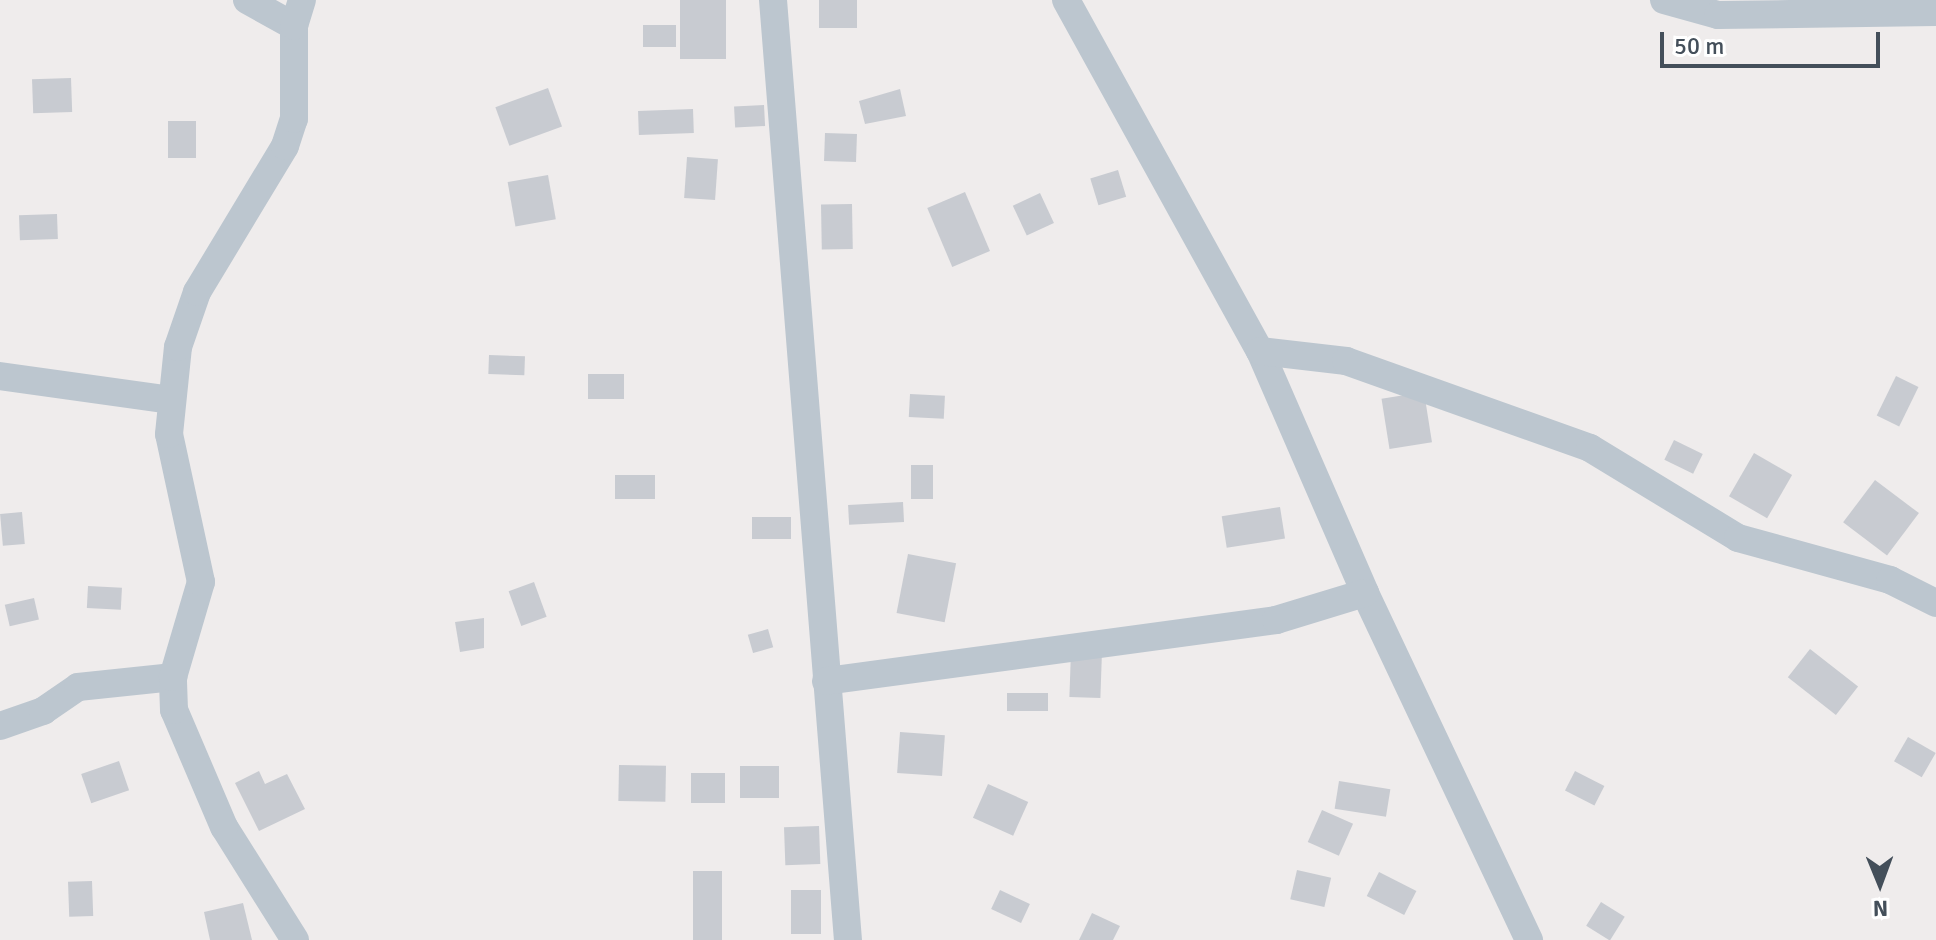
<!DOCTYPE html>
<html>
<head>
<meta charset="utf-8">
<style>
  body { margin:0 }
  #map { position:relative; width:1936px; height:940px; overflow:hidden; background:#efecec; font-family:Signika,sans-serif }
  div>[style] { position:absolute }
  .building>* { inset:0; background:#c8cbd1; transform-origin:0 0 }
  .street>* { height:28px; margin:-14px; padding:0 14px; transform-origin:14px; border-radius:14px; background:#bcc6cf }
  span { translate:-50% -50%; white-space:nowrap; text-align:center; line-height:1.15; -webkit-text-stroke:6px #fff; paint-order:stroke }
  .north { position:absolute; left:1840px; top:844px; width:80px; height:80px; -webkit-text-stroke:6px #fff; paint-order:stroke; rotate:179deg; font-size:22px; font-weight:700; line-height:32px; text-align:center; color:#444f5a }
  .north::after { content:''; display:block; margin:auto; width:28px; height:36px; background:#444f5a; clip-path:polygon(50% 0,100% 100%,50% 72%,0 100%) }
  .scale { position:absolute; left:1660px; top:32px; width:220px; height:36px; box-sizing:border-box; border:4px solid #444f5a; border-top:0; padding-left:10px; font-size:24px; line-height:28px; white-space:nowrap; color:#444f5a; -webkit-text-stroke:6px #fff; paint-order:stroke }
</style>
</head>
<body>
<div id="map">
  <div class="building">
    <i style="left:680px;top:0;width:46px;height:59px"></i>
    <i style="left:819px;top:0;width:38px;height:28px"></i>
    <i style="left:676px;top:25px;width:22px;height:33px;rotate:90deg"></i>
    <i style="left:71px;top:78px;width:34px;height:39px;rotate:88deg"></i>
    <i style="left:548px;top:88px;width:41px;height:56px;rotate:70deg"></i>
    <i style="clip-path:polygon(900px 89px,906px 116px,865px 124px,859px 101px)"></i>
    <i style="left:764px;top:105px;width:21px;height:30px;rotate:87deg"></i>
    <i style="left:693px;top:109px;width:24px;height:55px;rotate:88deg"></i>
    <i style="left:168px;top:121px;width:28px;height:37px"></i>
    <i style="left:825px;top:133px;width:32px;height:28px;rotate:2deg"></i>
    <i style="left:687px;top:157px;width:31px;height:41px;rotate:4deg"></i>
    <i style="left:1118px;top:170px;width:28px;height:29px;rotate:73deg"></i>
    <i style="left:548px;top:175px;width:45px;height:41px;rotate:80deg"></i>
    <i style="left:965px;top:192px;width:64px;height:41px;rotate:67deg"></i>
    <i style="left:1040px;top:193px;width:33px;height:30px;rotate:65deg"></i>
    <i style="left:852px;top:204px;width:45px;height:31px;rotate:89deg"></i>
    <i style="left:57px;top:214px;width:25px;height:38px;rotate:88deg"></i>
    <i style="left:489px;top:355px;width:36px;height:19px;rotate:2deg"></i>
    <i style="left:588px;top:374px;width:36px;height:25px"></i>
    <i style="left:1896px;top:376px;width:25px;height:44px;rotate:26deg"></i>
    <i style="left:1424px;top:392px;width:51px;height:43px;rotate:81deg"></i>
    <i style="left:910px;top:394px;width:35px;height:23px;rotate:3deg"></i>
    <i style="left:1674px;top:440px;width:32px;height:22px;rotate:26deg"></i>
    <i style="left:1754px;top:453px;width:44px;height:50px;rotate:30deg"></i>
    <i style="left:911px;top:465px;width:22px;height:34px"></i>
    <i style="left:615px;top:475px;width:40px;height:24px"></i>
    <i style="left:1875px;top:480px;width:55px;height:53px;rotate:37deg"></i>
    <i style="left:903px;top:502px;width:20px;height:55px;rotate:87deg"></i>
    <i style="left:1280px;top:507px;width:32px;height:59px;rotate:81deg"></i>
    <i style="left:22px;top:512px;width:32px;height:22px;rotate:85deg"></i>
    <i style="left:752px;top:517px;width:39px;height:22px"></i>
    <i style="left:908px;top:554px;width:49px;height:60px;rotate:11deg"></i>
    <i style="left:534px;top:582px;width:37px;height:27px;rotate:70deg"></i>
    <i style="left:88px;top:586px;width:34px;height:22px;rotate:3deg"></i>
    <i style="left:34px;top:598px;width:22px;height:30px;rotate:77deg"></i>
    <i style="clip-path:polygon(484px 618px,484px 648px,460px 652px,455px 622px)"></i>
    <i style="left:768px;top:629px;width:19px;height:21px;rotate:74deg"></i>
    <i style="left:1810px;top:649px;width:61px;height:36px;rotate:38deg"></i>
    <i style="left:1071px;top:651px;width:31px;height:46px;rotate:2deg"></i>
    <i style="left:1048px;top:693px;width:18px;height:41px;rotate:90deg"></i>
    <i style="left:900px;top:732px;width:45px;height:41px;rotate:4deg"></i>
    <i style="left:1908px;top:737px;width:32px;height:28px;rotate:30deg"></i>
    <i style="left:119px;top:761px;width:31px;height:40px;rotate:71deg"></i>
    <i style="left:619px;top:765px;width:47px;height:36px;rotate:1deg"></i>
    <i style="left:740px;top:766px;width:39px;height:32px"></i>
    <i style="clip-path:polygon(259px 771px,265px 784px,287px 774px,305px 809px,259px 831px,235px 783px)"></i>
    <i style="left:1575px;top:771px;width:33px;height:22px;rotate:27deg"></i>
    <i style="left:691px;top:773px;width:34px;height:30px"></i>
    <i style="left:1339px;top:781px;width:52px;height:28px;rotate:9deg"></i>
    <i style="left:988px;top:784px;width:44px;height:37px;rotate:24deg"></i>
    <i style="left:1322px;top:810px;width:34px;height:35px;rotate:24deg"></i>
    <i style="left:819px;top:826px;width:38px;height:35px;rotate:88deg"></i>
    <i style="left:1297px;top:870px;width:35px;height:30px;rotate:13deg"></i>
    <i style="left:693px;top:871px;width:29px;height:69px"></i>
    <i style="left:1379px;top:872px;width:42px;height:27px;rotate:27deg"></i>
    <i style="left:92px;top:881px;width:35px;height:24px;rotate:88deg"></i>
    <i style="left:791px;top:890px;width:30px;height:44px"></i>
    <i style="left:1000px;top:890px;width:33px;height:21px;rotate:25deg"></i>
    <i style="left:1601px;top:902px;width:28px;height:28px;rotate:32deg"></i>
    <i style="clip-path:polygon(243px 903px,252px 940px,210px 940px,204px 912px)"></i>
    <i style="clip-path:polygon(1092px 913px,1120px 926px,1113px 940px,1079px 940px)"></i>
  </div>
  <div class="street">
    <i style="left:247px;top:0;width:54px;rotate:29deg"></i>
    <i style="left:773px;top:0;width:943px;rotate:85.44deg"></i>
    <i style="left:1066px;top:0;width:401px;rotate:61.1deg"></i>
    <i style="left:1260px;top:351px;width:264px;rotate:66.5deg"></i>
    <i style="left:1365px;top:593px;width:384px;rotate:64.7deg"></i>
    <i style="left:1664px;top:0;width:56px;rotate:15.5deg"></i>
    <i style="left:1718px;top:15px;width:218px;rotate:-0.8deg"></i>
    <i style="left:1260px;top:351px;width:87px;rotate:6.6deg"></i>
    <i style="left:1346px;top:361px;width:259px;rotate:19.6deg"></i>
    <i style="left:1590px;top:448px;width:173px;rotate:31.3deg"></i>
    <i style="left:1738px;top:538px;width:158px;rotate:15.4deg"></i>
    <i style="left:1890px;top:580px;width:51px;rotate:26.6deg"></i>
    <i style="left:0;top:376px;width:172px;rotate:8deg"></i>
    <i style="left:826px;top:681px;width:454px;rotate:-7.7deg"></i>
    <i style="left:1276px;top:620px;width:93px;rotate:-16.9deg"></i>
    <i style="left:0;top:726px;width:46px;rotate:-19.2deg"></i>
    <i style="left:43px;top:711px;width:42px;rotate:-34.4deg"></i>
    <i style="left:78px;top:687px;width:96px;rotate:-6deg"></i>
    <i style="left:295px;top:940px;width:133px;rotate:-122.1deg"></i>
    <i style="left:224px;top:827px;width:127px;rotate:-113.1deg"></i>
    <i style="left:174px;top:710px;width:33px;rotate:-92deg"></i>
    <i style="left:173px;top:677px;width:99px;rotate:-73.6deg"></i>
    <i style="left:201px;top:582px;width:151px;rotate:-102.2deg"></i>
    <i style="left:169px;top:434px;width:87px;rotate:-84.1deg"></i>
    <i style="left:178px;top:347px;width:58px;rotate:-70.9deg"></i>
    <i style="left:197px;top:292px;width:170px;rotate:-58.9deg"></i>
    <i style="left:285px;top:146px;width:28px;rotate:-72deg"></i>
    <i style="left:294px;top:119px;width:93px;rotate:-90deg"></i>
    <i style="left:294px;top:26px;width:27px;rotate:-73deg"></i>
  </div>
  <div class="north">N</div>
  <div class="scale">50 m</div>
</div>
</body>
</html>
